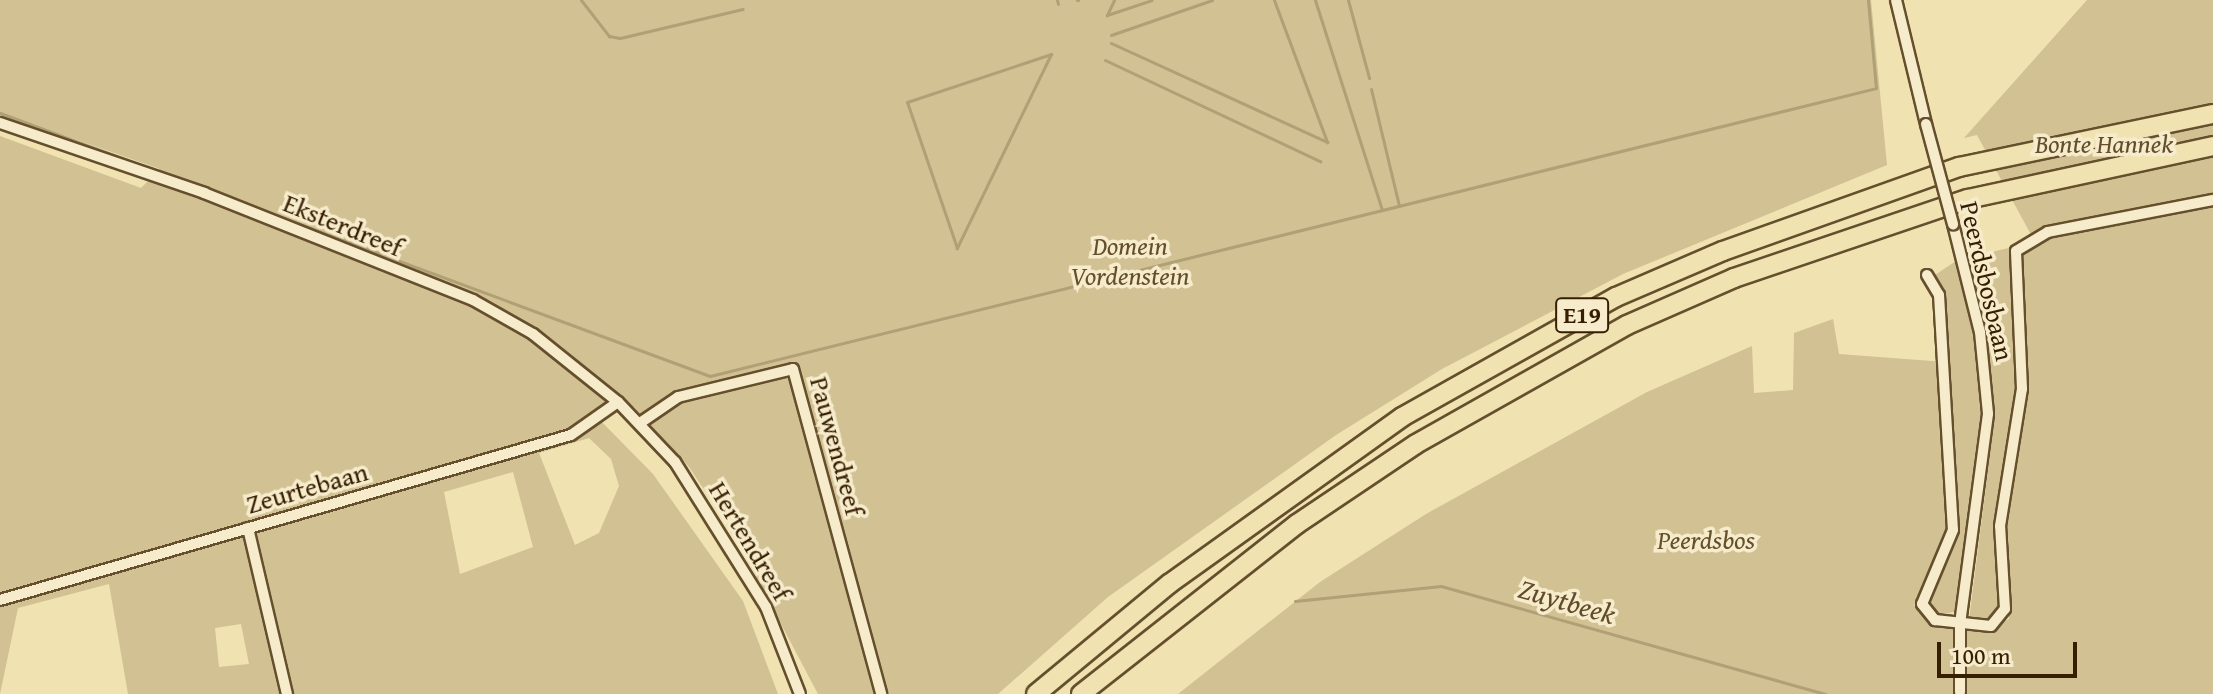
<!DOCTYPE html>
<html>
<head>
<meta charset="utf-8">
<style>
  body { margin:0 }
  #map { position:relative; width:2213px; height:694px; overflow:hidden; background:#f1e2b1; font-family:"Gentium Book Plus",serif }
  div>[style] { position:absolute }
  .green>* { inset:0; background:#d1c193 }
  .stream>* { height:3px; margin:-1.5px; padding:0 1.5px; transform-origin:1.5px; border-radius:1.5px; background:#b19f75 }
  .roads { filter:drop-shadow(2px 0 #654f2d) drop-shadow(-2px 0 #654f2d) drop-shadow(0 2px #654f2d) drop-shadow(0 -2px #654f2d) }
  .minor>* { height:10px; margin:-5px; padding:0 5px; transform-origin:5px; border-radius:5px; background:#f6eccc }
  .motorway>* { height:18px; margin:-9px; padding:0 9px; transform-origin:9px; border-radius:9px; background:#f1e2b1 }
  .bridges { filter:drop-shadow(2px 0 #654f2d) drop-shadow(-2px 0 #654f2d) drop-shadow(0 2px #654f2d) drop-shadow(0 -2px #654f2d) }
  .minor-bridge>* { height:10px; margin:-5px; padding:0 5px; transform-origin:5px; border-radius:5px; background:#f6eccc }
  span { translate:-50% -50%; white-space:nowrap; text-align:center; line-height:1.15; -webkit-text-stroke:7px #f6eccc; paint-order:stroke }
  .shield-label span { padding:2px 6px; background:#f6eccc; border:2px solid; border-radius:6px; -webkit-text-stroke-width:0 }
  .shield-label { font-size:24px; color:#361e01; font-weight:700 }
  .park-label { font-size:26px; color:#644f2d; font-style:italic }
  .street-label { font-size:26px; color:#361e01 }
  .water-label { font-size:28px; color:#614b2a; font-style:italic }
  .scale { position:absolute; left:1937px; top:642px; width:140px; height:36px; box-sizing:border-box; border:4px solid #361e01; border-top:0; padding-left:10px; font-size:24px; line-height:28px; white-space:nowrap; color:#361e01; -webkit-text-stroke:6px #f6eccc; paint-order:stroke }
</style>
</head>
<body>
<div id="map">
  <div class="green">
    <i style="clip-path:polygon(evenodd,0 0,1871px 0,1887px 165px,1623px 274px,1442px 369px,1336px 435px,1108px 597px,998px 694px,818px 694px,733px 533px,689px 467px,634px 407px,595px 415px,653px 474px,743px 601px,778px 694px,128px 694px,109px 584px,18px 608px,0 694px,0 136px,141px 188px,160px 169px,0 113px,0 0,589px 438px,611px 459px,619px 486px,599px 533px,575px 545px,539px 453px,589px 438px,0 0,513px 472px,533px 547px,460px 574px,444px 492px,513px 472px,0 0,241px 624px,249px 664px,219px 667px,215px 628px,241px 624px)"></i>
    <i style="clip-path:polygon(2087px 0,2213px 0,2213px 694px,1178px 694px,1320px 582px,1426px 514px,1647px 392px,1752px 346px,1754px 393px,1793px 390px,1794px 333px,1833px 319px,1839px 354px,1945px 362px,1935px 275px,1959px 259px,1978px 349px,1983px 437px,1957px 611px,1941px 615px,1928px 603px,1958px 530px,1914px 605px,1934px 626px,1984px 631px,2009px 619px,2005px 542px,2028px 383px,2021px 262px,2022px 251px,2036px 244px,1977px 135px,1964px 138px)"></i>
    <i style="clip-path:polygon(2013px 247px,2016px 401px,1999px 519px,2003px 603px,1995px 622px,1969px 620px,1992px 439px,1991px 369px,1970px 257px)"></i>
  </div>
  <div class="stream">
    <i style="left:581px;top:0;width:46px;rotate:52.1deg"></i>
    <i style="left:609px;top:36px;width:11px;rotate:10deg"></i>
    <i style="left:620px;top:38px;width:126px;rotate:-13.3deg"></i>
    <i style="left:1057px;top:0;width:4px;rotate:76deg"></i>
    <i style="left:1077px;top:0;width:1px"></i>
    <i style="left:1114px;top:0;width:17px;rotate:115deg"></i>
    <i style="left:1107px;top:15px;width:47px;rotate:-18.4deg"></i>
    <i style="left:1274px;top:0;width:152px;rotate:69.5deg"></i>
    <i style="left:1315px;top:0;width:220px;rotate:72.3deg"></i>
    <i style="left:1348px;top:0;width:81px;rotate:74.9deg"></i>
    <i style="left:1111px;top:35px;width:107px;rotate:-19.1deg"></i>
    <i style="left:1111px;top:43px;width:238px;rotate:24.6deg"></i>
    <i style="left:1051px;top:54px;width:216px;rotate:115.9deg"></i>
    <i style="left:957px;top:248px;width:154px;rotate:-108.9deg"></i>
    <i style="left:907px;top:102px;width:152px;rotate:-18.4deg"></i>
    <i style="left:1105px;top:60px;width:238px;rotate:25.2deg"></i>
    <i style="left:1371px;top:89px;width:120px;rotate:76.5deg"></i>
    <i style="left:0;top:113px;width:757px;rotate:20.33deg"></i>
    <i style="left:710px;top:376px;width:1201px;rotate:-13.87deg"></i>
    <i style="left:1876px;top:88px;width:88px;rotate:-95.2deg"></i>
    <i style="left:1295px;top:601px;width:147px;rotate:-5.9deg"></i>
    <i style="left:1441px;top:586px;width:399px;rotate:15.7deg"></i>
  </div>
  <div class="roads">
    <div class="minor">
      <i style="left:1896px;top:0;width:128px;rotate:76.4deg"></i>
      <i style="left:0;top:123px;width:216px;rotate:18.9deg"></i>
      <i style="left:204px;top:193px;width:289px;rotate:21.7deg"></i>
      <i style="left:473px;top:300px;width:69px;rotate:29.5deg"></i>
      <i style="left:533px;top:334px;width:109px;rotate:38.7deg"></i>
      <i style="left:618px;top:402px;width:83px;rotate:46.5deg"></i>
      <i style="left:675px;top:462px;width:171px;rotate:57.9deg"></i>
      <i style="left:766px;top:607px;width:93px;rotate:68.7deg"></i>
      <i style="left:1953px;top:224px;width:111px;rotate:76deg"></i>
      <i style="left:1980px;top:332px;width:82px;rotate:84.4deg"></i>
      <i style="left:1988px;top:414px;width:211px;rotate:97.6deg"></i>
      <i style="left:1960px;top:623px;width:69px;rotate:90deg"></i>
      <i style="left:1927px;top:275px;width:23px;rotate:59deg"></i>
      <i style="left:1939px;top:295px;width:235px;rotate:86.6deg"></i>
      <i style="left:1953px;top:530px;width:80px;rotate:112.7deg"></i>
      <i style="left:1922px;top:604px;width:21px;rotate:51deg"></i>
      <i style="left:1935px;top:620px;width:56px;rotate:6.1deg"></i>
      <i style="left:1991px;top:626px;width:22px;rotate:-51deg"></i>
      <i style="left:2005px;top:609px;width:83px;rotate:-93.4deg"></i>
      <i style="left:2000px;top:526px;width:139px;rotate:-80.9deg"></i>
      <i style="left:2022px;top:389px;width:138px;rotate:-92.5deg"></i>
      <i style="left:2016px;top:251px;width:37px;rotate:-31deg"></i>
      <i style="left:2048px;top:232px;width:168px;rotate:-11deg"></i>
      <i style="left:640px;top:423px;width:46px;rotate:-34.4deg"></i>
      <i style="left:678px;top:397px;width:118px;rotate:-13.7deg"></i>
      <i style="left:793px;top:369px;width:337px;rotate:74.8deg"></i>
      <i style="left:248px;top:528px;width:171px;rotate:76.8deg"></i>
      <i style="left:0;top:600px;width:594px;rotate:-16.12deg"></i>
      <i style="left:571px;top:435px;width:57px;rotate:-35.1deg"></i>
    </div>
    <div class="motorway">
      <i style="left:1036px;top:694px;width:173px;rotate:-39.6deg"></i>
      <i style="left:1169px;top:584px;width:287px;rotate:-35.6deg"></i>
      <i style="left:1402px;top:417px;width:245px;rotate:-29.3deg"></i>
      <i style="left:1616px;top:297px;width:116px;rotate:-23.3deg"></i>
      <i style="left:1723px;top:251px;width:251px;rotate:-19.6deg"></i>
      <i style="left:1959px;top:167px;width:259px;rotate:-11.8deg"></i>
      <i style="left:1081px;top:694px;width:275px;rotate:-38.2deg"></i>
      <i style="left:1297px;top:524px;width:143px;rotate:-33.9deg"></i>
      <i style="left:1416px;top:444px;width:242px;rotate:-29.4deg"></i>
      <i style="left:1627px;top:325px;width:117px;rotate:-23.7deg"></i>
      <i style="left:1734px;top:278px;width:247px;rotate:-18.7deg"></i>
      <i style="left:1968px;top:199px;width:251px;rotate:-12.2deg"></i>
    </div>
  </div>
  <div class="bridges">
    <div class="minor-bridge">
      <i style="left:1926px;top:124px;width:104px;rotate:74.9deg"></i>
    </div>
  </div>
  <div class="shield-label">
    <span style="left:1582px;top:315px">E19</span>
  </div>
  <div class="park-label">
    <span style="left:2104px;top:144px">Bonte Hannek</span>
    <span style="left:1130px;top:261px">Domein<br>Vordenstein</span>
    <span style="left:1706px;top:540px">Peerdsbos</span>
  </div>
  <div class="street-label">
    <span style="left:343px;top:225px;rotate:22deg">Eksterdreef</span>
    <span style="left:1987px;top:281px;rotate:77deg">Peerdsbosbaan</span>
    <span style="left:837px;top:446px;rotate:75deg">Pauwendreef</span>
    <span style="left:307px;top:488px;rotate:-16deg">Zeurtebaan</span>
    <span style="left:750px;top:541px;rotate:59deg">Hertendreef</span>
  </div>
  <div class="water-label">
    <span style="left:1567px;top:601px;rotate:16deg">Zuytbeek</span>
  </div>
  <div class="scale">100 m</div>
</div>
</body>
</html>
